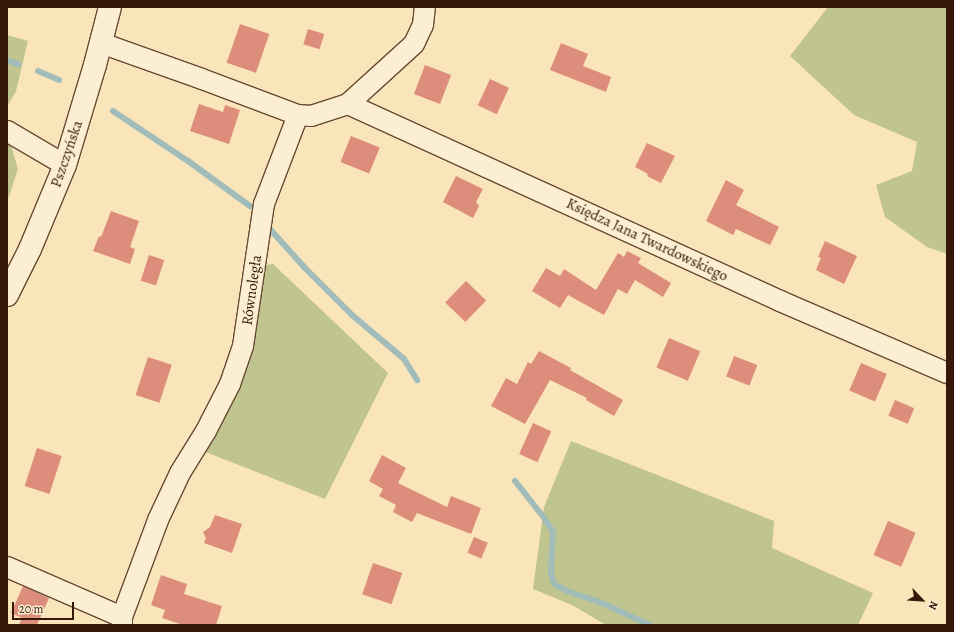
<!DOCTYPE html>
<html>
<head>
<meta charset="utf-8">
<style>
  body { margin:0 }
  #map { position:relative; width:954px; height:632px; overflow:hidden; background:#fae5ba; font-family:Alegreya,serif }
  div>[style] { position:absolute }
  .green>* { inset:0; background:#c0c48f }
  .stream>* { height:6px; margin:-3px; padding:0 3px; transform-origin:3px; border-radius:3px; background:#a2bdb9 }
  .building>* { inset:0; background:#dc8d7c; transform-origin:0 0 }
  .roads { filter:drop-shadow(1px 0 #674a34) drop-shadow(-1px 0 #674a34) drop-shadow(0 1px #674a34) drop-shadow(0 -1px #674a34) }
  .street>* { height:20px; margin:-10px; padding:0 10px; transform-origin:10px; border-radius:10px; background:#fceed2 }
  .secondary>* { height:22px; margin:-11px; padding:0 11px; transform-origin:11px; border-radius:11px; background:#fceed2 }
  span { translate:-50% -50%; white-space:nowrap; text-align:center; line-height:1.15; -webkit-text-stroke:3px #fceed2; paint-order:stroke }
  .street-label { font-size:15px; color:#361708 }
  .frame { position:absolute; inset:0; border:8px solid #361708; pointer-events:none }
  .north { position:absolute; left:902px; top:580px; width:40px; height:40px; -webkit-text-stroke:3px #fceed2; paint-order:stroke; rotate:115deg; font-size:11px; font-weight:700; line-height:16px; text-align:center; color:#361708 }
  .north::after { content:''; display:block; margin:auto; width:14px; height:18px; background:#361708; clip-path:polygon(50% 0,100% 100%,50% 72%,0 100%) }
  .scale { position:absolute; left:12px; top:602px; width:62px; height:18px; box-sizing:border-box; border:2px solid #361708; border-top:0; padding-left:5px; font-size:12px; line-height:14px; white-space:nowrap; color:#361708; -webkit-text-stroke:3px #fceed2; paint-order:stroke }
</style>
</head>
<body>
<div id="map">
  <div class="green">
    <i style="clip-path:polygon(828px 7px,947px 7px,947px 254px,927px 247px,885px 217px,876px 185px,912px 171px,917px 142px,854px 115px,790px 56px)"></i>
    <i style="clip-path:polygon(7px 35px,28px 41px,16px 91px,7px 107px)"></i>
    <i style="clip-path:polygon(7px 140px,10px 142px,18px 169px,7px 202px)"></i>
    <i style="clip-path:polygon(273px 264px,388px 373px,325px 499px,203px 451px,215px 430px,248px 364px,262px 266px)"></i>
    <i style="clip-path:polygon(571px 441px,774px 521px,772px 548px,873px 593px,858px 625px,606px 625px,572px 605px,533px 589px,544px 507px)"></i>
  </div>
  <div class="stream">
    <i style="left:7px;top:60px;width:12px;rotate:20deg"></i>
    <i style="left:38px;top:71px;width:23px;rotate:23deg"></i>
    <i style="left:113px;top:111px;width:90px;rotate:33.7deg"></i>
    <i style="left:188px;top:161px;width:77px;rotate:36deg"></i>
    <i style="left:269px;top:228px;width:54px;rotate:48deg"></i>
    <i style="left:305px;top:268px;width:66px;rotate:45deg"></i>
    <i style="left:352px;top:315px;width:68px;rotate:40.2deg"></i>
    <i style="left:404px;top:359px;width:25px;rotate:58deg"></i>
    <i style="left:515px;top:481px;width:48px;rotate:51.7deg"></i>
    <i style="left:545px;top:519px;width:15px;rotate:58deg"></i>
    <i style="left:553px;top:532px;width:40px;rotate:92.9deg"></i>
    <i style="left:551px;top:572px;width:12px;rotate:76deg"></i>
    <i style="left:554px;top:584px;width:15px;rotate:28deg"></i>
    <i style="left:567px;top:591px;width:39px;rotate:19deg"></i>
    <i style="left:604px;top:604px;width:51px;rotate:24.5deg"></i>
  </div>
  <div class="building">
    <i style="left:240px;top:24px;width:31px;height:41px;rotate:19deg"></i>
    <i style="left:308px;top:29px;width:17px;height:16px;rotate:17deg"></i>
    <i style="clip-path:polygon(561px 43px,588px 54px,583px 66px,611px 77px,606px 92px,550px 70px)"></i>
    <i style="left:425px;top:65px;width:28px;height:31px;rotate:21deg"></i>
    <i style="left:490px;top:79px;width:21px;height:29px;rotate:25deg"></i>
    <i style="clip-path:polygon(199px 104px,223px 112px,225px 105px,240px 110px,229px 144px,190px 131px)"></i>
    <i style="left:351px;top:136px;width:31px;height:28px;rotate:22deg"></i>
    <i style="clip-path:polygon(647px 143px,675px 156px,661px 183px,647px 176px,648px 174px,635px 167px)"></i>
    <i style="clip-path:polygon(456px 176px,483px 189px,476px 202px,479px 206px,473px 218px,443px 202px)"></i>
    <i style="clip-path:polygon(726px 180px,744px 190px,736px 205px,779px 227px,770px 245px,736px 229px,733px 235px,706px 221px)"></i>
    <i style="clip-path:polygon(111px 211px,139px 221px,130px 247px,135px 249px,130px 264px,93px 251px,99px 236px,101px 237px)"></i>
    <i style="clip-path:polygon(825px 241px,857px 256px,844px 284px,816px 270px,821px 258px,818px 257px)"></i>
    <i style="clip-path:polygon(627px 251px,641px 258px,638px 263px,671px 283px,663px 297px,635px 280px,627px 294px,618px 289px,604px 315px,568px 295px,560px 308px,532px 291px,546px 268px,560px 276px,564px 269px,596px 290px,618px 253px,624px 257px)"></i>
    <i style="left:149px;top:255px;width:16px;height:27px;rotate:18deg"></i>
    <i style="left:466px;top:281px;width:28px;height:30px;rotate:44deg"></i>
    <i style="left:669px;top:338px;width:34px;height:32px;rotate:23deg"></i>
    <i style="clip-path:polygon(539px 351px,571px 368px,570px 370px,623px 400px,614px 416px,586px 400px,587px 398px,550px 380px,525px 424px,491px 406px,506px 378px,517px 384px,528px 362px,531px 364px)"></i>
    <i style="left:734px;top:356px;width:25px;height:22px;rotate:21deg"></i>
    <i style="left:148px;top:357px;width:25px;height:40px;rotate:18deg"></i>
    <i style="left:861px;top:363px;width:28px;height:30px;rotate:23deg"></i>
    <i style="left:895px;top:400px;width:21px;height:17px;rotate:23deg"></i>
    <i style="left:533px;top:423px;width:20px;height:34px;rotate:24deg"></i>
    <i style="left:37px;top:448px;width:26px;height:40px;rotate:18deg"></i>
    <i style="clip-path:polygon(382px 455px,406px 468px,398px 483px,447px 507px,451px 496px,481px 508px,471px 534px,417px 513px,412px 522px,393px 512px,396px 505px,379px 496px,383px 489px,369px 481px)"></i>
    <i style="clip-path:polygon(215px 515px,242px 524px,232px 553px,204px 543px,206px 538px,203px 532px,210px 527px)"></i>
    <i style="left:888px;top:521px;width:30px;height:37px;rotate:23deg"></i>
    <i style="left:474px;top:537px;width:15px;height:17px;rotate:23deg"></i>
    <i style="left:373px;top:563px;width:31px;height:33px;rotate:19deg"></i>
    <i style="clip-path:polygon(161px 575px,187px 584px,184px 594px,222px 606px,216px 625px,183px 625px,162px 618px,165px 610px,151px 605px)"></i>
    <i style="clip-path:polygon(23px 586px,49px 598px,37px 625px,19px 625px,22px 618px,11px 613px)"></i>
  </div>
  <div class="roads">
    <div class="street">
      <i style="left:101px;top:43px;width:107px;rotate:19.6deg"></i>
      <i style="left:202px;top:79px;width:103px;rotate:20.6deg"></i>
      <i style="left:348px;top:104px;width:475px;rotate:24.5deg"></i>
      <i style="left:780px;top:301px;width:182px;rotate:23.3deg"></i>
      <i style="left:7px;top:131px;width:67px;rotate:30.4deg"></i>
      <i style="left:7px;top:567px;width:125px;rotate:23.5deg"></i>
      <i style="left:122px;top:625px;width:8px;rotate:-90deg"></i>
      <i style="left:122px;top:617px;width:103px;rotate:-69.6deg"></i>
      <i style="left:158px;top:520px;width:52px;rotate:-64.9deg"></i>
      <i style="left:180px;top:473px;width:49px;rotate:-58.2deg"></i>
      <i style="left:206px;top:431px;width:53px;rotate:-62.9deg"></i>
      <i style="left:230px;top:384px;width:40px;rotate:-71.1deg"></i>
      <i style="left:243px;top:346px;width:144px;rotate:-81.6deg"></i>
      <i style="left:264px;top:204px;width:95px;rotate:-69.1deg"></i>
      <i style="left:298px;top:115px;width:13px;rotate:4deg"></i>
      <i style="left:311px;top:116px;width:39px;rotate:-18deg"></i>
      <i style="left:348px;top:104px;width:89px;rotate:-42.3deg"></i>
      <i style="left:414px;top:44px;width:21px;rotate:-65deg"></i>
      <i style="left:423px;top:25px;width:18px;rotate:-84deg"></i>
    </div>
    <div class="secondary">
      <i style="left:7px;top:295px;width:51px;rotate:-63.4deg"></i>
      <i style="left:30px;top:249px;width:91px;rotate:-67.4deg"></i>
      <i style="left:65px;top:165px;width:104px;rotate:-73.3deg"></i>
      <i style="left:95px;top:65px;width:60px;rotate:-75.5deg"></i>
    </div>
  </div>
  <div class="street-label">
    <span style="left:67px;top:154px;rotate:-71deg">Pszczyńska</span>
    <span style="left:647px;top:240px;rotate:25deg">Księdza Jana Twardowskiego</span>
    <span style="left:252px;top:290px;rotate:-82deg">Równoległa</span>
  </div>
  <div class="frame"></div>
  <div class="north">N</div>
  <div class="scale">20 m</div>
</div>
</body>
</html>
